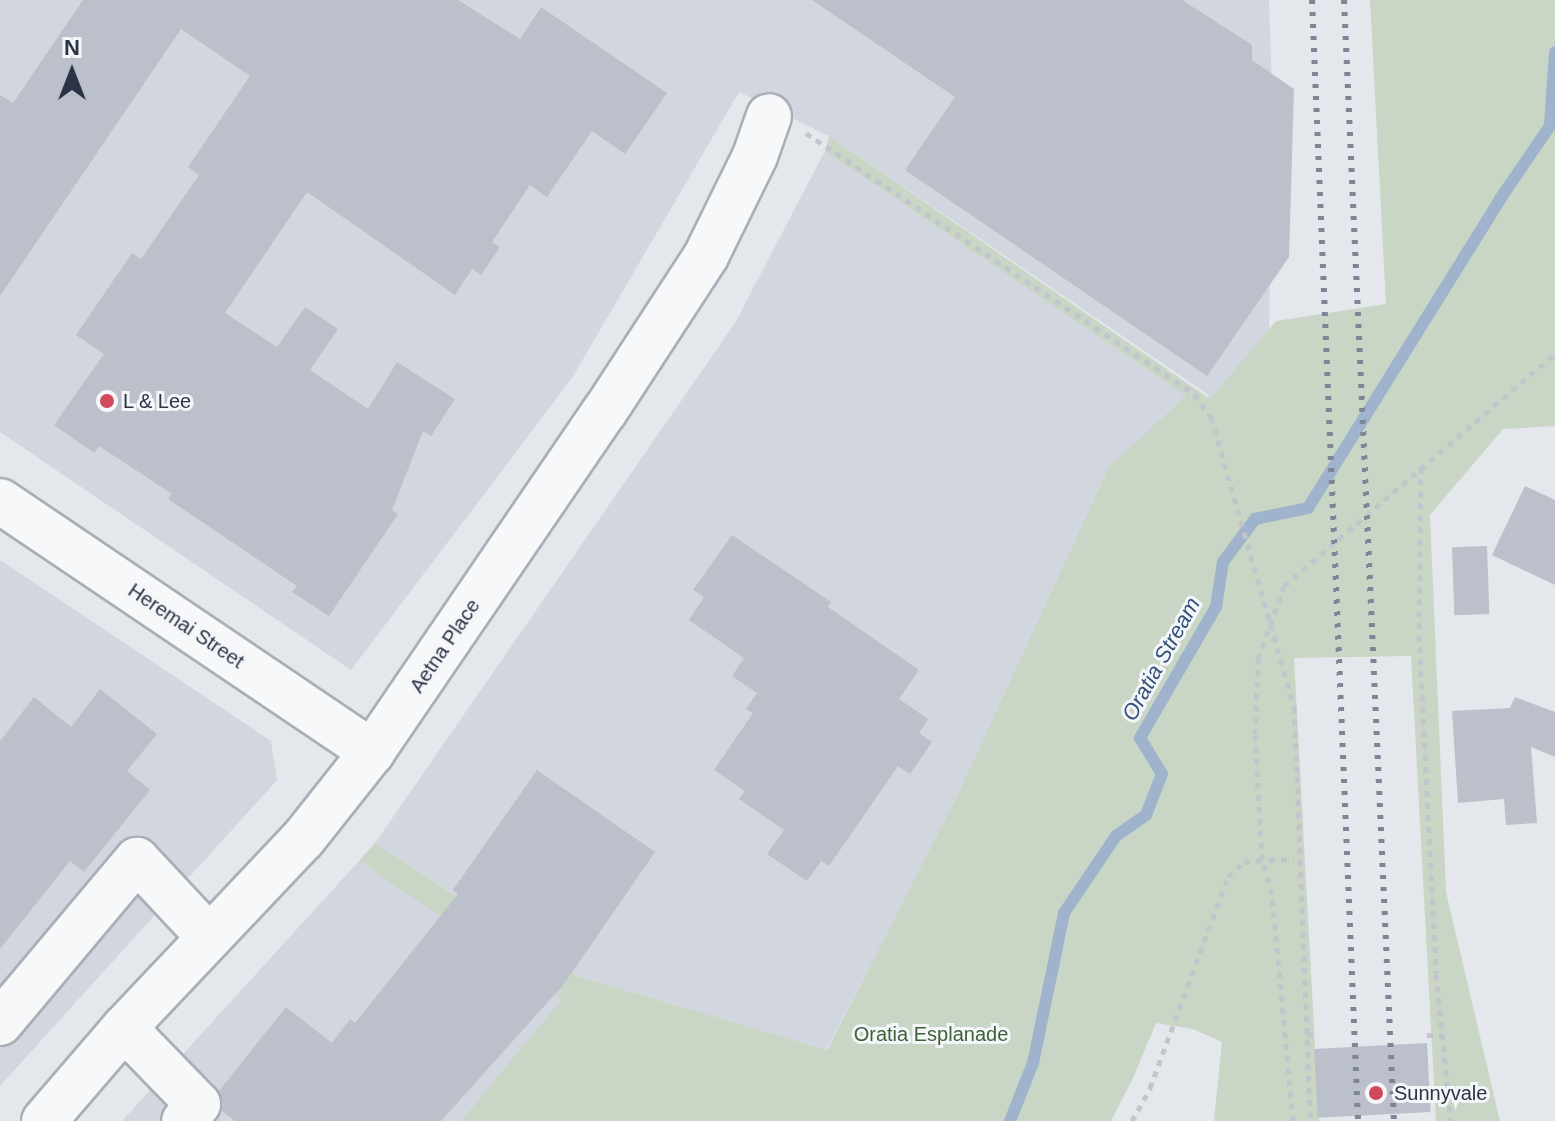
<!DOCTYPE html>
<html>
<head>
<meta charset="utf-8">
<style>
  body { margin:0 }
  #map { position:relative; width:1555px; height:1121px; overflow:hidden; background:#e4e7ec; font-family:Arial,sans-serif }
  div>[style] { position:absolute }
  .built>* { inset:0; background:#d2d6de }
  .green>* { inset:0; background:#c9d6c5 }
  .stream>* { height:12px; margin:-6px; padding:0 6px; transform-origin:6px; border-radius:6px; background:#9fb4cc }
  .building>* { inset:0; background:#bbc0ca; transform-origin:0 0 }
  .path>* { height:5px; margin-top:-2.5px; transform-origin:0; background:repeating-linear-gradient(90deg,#c2c5cb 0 6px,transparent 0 12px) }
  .roads { filter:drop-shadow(2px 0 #a9aeb7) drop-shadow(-2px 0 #a9aeb7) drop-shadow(0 2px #a9aeb7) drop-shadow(0 -2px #a9aeb7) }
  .minor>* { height:44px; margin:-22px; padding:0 22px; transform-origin:22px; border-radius:22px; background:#f7f8fa }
  .rail>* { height:6px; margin-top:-3px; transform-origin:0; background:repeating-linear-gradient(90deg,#7d8696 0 4px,transparent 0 12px) }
  .path-bridge>* { height:5px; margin-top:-2.5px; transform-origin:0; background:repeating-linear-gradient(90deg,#c2c5cb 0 6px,transparent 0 12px) }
  .dots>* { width:22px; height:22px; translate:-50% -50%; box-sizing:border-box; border:4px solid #f4f6f9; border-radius:50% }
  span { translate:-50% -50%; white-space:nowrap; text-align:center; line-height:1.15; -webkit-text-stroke:6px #f4f6f9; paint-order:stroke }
  .poi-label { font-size:20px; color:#2b3445 }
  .left { translate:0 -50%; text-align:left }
  .street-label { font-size:20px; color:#2b3445 }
  .park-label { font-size:20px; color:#3f6138 }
  .water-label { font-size:22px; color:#34527a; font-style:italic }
  .north { position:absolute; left:32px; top:32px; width:80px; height:80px; -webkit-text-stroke:6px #f4f6f9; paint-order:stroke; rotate:0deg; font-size:22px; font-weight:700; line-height:32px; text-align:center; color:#2b3445 }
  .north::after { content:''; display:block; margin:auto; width:28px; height:36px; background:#2b3445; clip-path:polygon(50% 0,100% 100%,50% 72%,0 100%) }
</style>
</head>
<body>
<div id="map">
  <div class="built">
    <i style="clip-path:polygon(0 0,1269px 0,1272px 91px,1269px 342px,1217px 412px,1206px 393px,829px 136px,739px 92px,572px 378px,351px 670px,0 432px)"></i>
    <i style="clip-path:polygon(825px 151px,1187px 396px,1152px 431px,826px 1050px,577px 976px,375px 843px,735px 323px)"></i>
    <i style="clip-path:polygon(0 560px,271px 741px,277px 780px,0 1086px)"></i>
    <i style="clip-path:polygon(359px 861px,563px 999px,461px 1121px,122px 1121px)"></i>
  </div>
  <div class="green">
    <i style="clip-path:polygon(1370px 0,1555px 0,1555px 426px,1503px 429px,1430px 515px,1446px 892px,1500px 1121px,1436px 1121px,1411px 656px,1294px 658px,1319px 1121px,1214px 1121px,1222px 1042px,1193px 1029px,1156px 1023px,1133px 1078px,1111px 1121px,461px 1121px,562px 999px,359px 861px,375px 843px,577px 976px,827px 1050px,957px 797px,1109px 467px,1186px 396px,825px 151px,829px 136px,1210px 399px,1276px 321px,1386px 304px)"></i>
  </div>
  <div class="stream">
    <i style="left:1010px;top:1121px;width:62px;rotate:-68.4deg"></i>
    <i style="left:1033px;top:1063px;width:153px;rotate:-78.3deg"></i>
    <i style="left:1064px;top:913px;width:93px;rotate:-56deg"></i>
    <i style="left:1116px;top:836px;width:37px;rotate:-35deg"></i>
    <i style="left:1146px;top:815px;width:44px;rotate:-68.7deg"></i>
    <i style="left:1162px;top:774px;width:42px;rotate:-121.4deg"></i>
    <i style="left:1140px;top:738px;width:151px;rotate:-59.9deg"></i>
    <i style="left:1216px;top:607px;width:46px;rotate:-81.2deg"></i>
    <i style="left:1223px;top:562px;width:54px;rotate:-53.3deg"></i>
    <i style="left:1255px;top:519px;width:54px;rotate:-11.7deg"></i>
    <i style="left:1308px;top:508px;width:364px;rotate:-58.1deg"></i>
    <i style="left:1500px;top:199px;width:88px;rotate:-55.6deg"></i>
    <i style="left:1550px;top:126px;width:74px;rotate:-86.1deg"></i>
  </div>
  <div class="building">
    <i style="clip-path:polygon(83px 0,458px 0,520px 39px,541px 7px,667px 93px,625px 154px,592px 131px,547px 197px,530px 185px,492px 242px,500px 247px,481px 275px,472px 269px,455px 295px,307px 192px,225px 313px,277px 347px,305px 307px,338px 329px,310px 370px,368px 409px,397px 362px,455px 399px,431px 436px,423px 431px,392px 510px,398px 514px,329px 616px,292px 592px,297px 586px,168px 499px,172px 494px,99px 446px,94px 453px,54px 425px,104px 354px,76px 335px,132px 253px,141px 259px,199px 175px,188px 167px,250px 76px,181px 29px,0 296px,0 95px,13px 103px)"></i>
    <i style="clip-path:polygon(812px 0,1182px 0,1252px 45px,1252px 60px,1294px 89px,1289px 257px,1207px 376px,905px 170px,955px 97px)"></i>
    <i style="clip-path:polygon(1525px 486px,1555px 500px,1555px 585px,1492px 555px)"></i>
    <i style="clip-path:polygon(732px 535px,831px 602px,828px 607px,919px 670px,899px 699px,928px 719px,919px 733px,932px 742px,910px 774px,898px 766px,829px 866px,821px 861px,807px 881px,767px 854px,784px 830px,739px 799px,745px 791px,714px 770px,753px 713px,746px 709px,757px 693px,732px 676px,744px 658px,689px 620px,704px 597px,693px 590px)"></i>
    <i style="left:1487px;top:546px;width:68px;height:35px;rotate:88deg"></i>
    <i style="clip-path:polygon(100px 689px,157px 734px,127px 771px,150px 790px,84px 872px,70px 861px,0 949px,0 741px,34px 697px,71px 727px)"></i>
    <i style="clip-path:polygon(1515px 697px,1555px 712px,1555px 757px,1531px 747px,1537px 823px,1506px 825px,1504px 799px,1458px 803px,1452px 711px,1510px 708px)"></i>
    <i style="clip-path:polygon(537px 770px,655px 852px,564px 984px,441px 1121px,235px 1121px,222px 1111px,219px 1091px,286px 1007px,332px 1043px,350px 1019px,355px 1023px,458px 894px,453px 890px)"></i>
    <i style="left:1427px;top:1043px;width:69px;height:113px;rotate:87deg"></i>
  </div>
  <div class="path">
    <i style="left:806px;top:133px;width:468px;rotate:33.9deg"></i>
    <i style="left:1194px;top:394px;width:29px;rotate:54deg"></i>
    <i style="left:1421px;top:467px;width:168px;rotate:90.7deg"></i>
    <i style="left:1419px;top:635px;width:339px;rotate:87.1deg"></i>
    <i style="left:1436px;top:974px;width:148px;rotate:84.2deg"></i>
    <i style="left:1297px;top:776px;width:345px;rotate:87.8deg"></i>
    <i style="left:1269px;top:860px;width:25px;rotate:-2deg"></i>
    <i style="left:1307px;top:1035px;width:9px;rotate:-6deg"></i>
    <i style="left:1427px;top:1035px;width:15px"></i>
    <i style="left:1132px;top:1121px;width:38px;rotate:-61deg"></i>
    <i style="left:1150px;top:1088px;width:225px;rotate:-69.7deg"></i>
    <i style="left:1228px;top:877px;width:22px;rotate:-43deg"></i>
    <i style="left:1244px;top:862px;width:18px;rotate:-6deg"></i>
    <i style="left:1293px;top:1121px;width:228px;rotate:-95.3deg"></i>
    <i style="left:1272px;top:894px;width:35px;rotate:-106deg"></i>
    <i style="left:1262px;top:860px;width:125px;rotate:-93.2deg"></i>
    <i style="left:1255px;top:735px;width:76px;rotate:-87.7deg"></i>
    <i style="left:1258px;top:659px;width:77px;rotate:-70.4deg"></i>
    <i style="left:1284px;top:586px;width:357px;rotate:-40.6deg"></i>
  </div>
  <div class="roads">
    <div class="minor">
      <i style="left:0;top:501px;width:449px;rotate:34deg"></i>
      <i style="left:0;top:1023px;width:213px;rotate:-50deg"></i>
      <i style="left:137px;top:860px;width:105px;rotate:46.9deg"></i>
      <i style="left:124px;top:1028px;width:106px;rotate:45.8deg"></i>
      <i style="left:198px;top:1104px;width:22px;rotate:129deg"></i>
      <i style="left:44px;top:1121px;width:123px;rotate:-49.3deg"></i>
      <i style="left:124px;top:1028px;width:260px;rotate:-46.6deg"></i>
      <i style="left:303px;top:839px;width:111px;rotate:-51.6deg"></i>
      <i style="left:372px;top:752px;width:413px;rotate:-55.7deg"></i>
      <i style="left:605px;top:411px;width:185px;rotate:-56.9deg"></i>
      <i style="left:706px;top:256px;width:111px;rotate:-63.9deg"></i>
      <i style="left:755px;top:156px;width:42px;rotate:-70.7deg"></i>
    </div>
  </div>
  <div class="rail">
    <i style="left:1312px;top:0;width:1122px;rotate:87.65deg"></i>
    <i style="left:1344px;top:0;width:1122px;rotate:87.45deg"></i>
  </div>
  <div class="path-bridge">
    <i style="left:1211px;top:417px;width:302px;rotate:74deg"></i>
    <i style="left:1294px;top:707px;width:69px;rotate:87.5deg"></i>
  </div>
  <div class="dots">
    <i style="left:107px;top:401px;background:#d1495b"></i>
    <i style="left:1376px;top:1093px;background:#d1495b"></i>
  </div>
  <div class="poi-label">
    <span class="left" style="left:123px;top:401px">L &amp; Lee</span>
    <span class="left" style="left:1394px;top:1093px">Sunnyvale</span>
  </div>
  <div class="street-label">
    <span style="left:186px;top:626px;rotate:34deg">Heremai Street</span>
    <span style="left:445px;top:646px;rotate:-56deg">Aetna Place</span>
  </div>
  <div class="park-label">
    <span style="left:931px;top:1034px">Oratia Esplanade</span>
  </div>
  <div class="water-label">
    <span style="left:1161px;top:659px;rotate:-61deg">Oratia Stream</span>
  </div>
  <div class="north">N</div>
</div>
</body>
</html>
